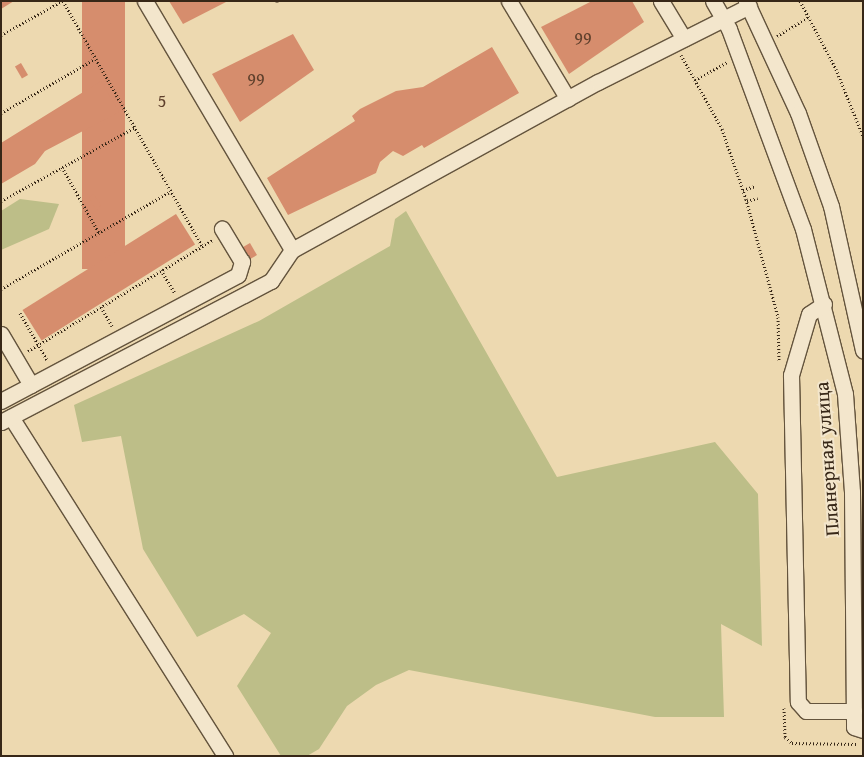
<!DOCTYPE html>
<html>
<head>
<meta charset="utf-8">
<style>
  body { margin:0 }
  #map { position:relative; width:864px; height:757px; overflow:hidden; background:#edd9b0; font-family:"Gentium Book Plus",serif }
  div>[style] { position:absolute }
  .green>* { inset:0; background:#bdbe88 }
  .building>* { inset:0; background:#d68d6d; transform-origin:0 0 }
  .path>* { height:3px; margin-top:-1.5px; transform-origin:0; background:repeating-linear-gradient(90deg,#372717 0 1px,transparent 0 3.5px) }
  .roads { filter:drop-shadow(1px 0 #64543d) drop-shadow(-1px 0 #64543d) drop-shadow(0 1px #64543d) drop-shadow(0 -1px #64543d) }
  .minor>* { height:15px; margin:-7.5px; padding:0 7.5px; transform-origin:7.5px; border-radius:7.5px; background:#f3e6cc }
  span { translate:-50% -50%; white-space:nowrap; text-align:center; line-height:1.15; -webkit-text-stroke:4px #f3e6cc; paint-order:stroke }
  .number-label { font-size:18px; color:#5f402c }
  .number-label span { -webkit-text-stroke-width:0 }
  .street-label { font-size:20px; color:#372717 }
  .frame { position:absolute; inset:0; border:2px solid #372717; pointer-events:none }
</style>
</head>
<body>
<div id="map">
  <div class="green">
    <i style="clip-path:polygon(20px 199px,59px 204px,49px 229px,1px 250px,1px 211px)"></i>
    <i style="clip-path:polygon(406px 211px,557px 477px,715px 442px,758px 494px,762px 646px,721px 624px,724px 717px,655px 717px,409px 670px,376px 685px,347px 706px,319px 749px,307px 756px,281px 756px,237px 686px,271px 633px,244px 614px,197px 637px,143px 549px,121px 436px,82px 442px,74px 405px,259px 321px,390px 246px,395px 219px)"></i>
  </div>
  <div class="building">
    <i style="clip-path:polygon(1px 1px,14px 1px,1px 9px)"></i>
    <i style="left:82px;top:1px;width:43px;height:268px"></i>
    <i style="clip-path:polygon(169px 1px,228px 1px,183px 24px)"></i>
    <i style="clip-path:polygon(592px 1px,632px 1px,644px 22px,569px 74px,541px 27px)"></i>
    <i style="clip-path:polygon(293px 34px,314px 70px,240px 122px,212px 74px)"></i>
    <i style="clip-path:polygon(492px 47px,519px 93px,424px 148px,422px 145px,403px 156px,393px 151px,380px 162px,376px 173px,288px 215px,267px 178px,355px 121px,352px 116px,360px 109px,396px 91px,423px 87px)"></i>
    <i style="left:21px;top:63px;width:14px;height:7px;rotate:60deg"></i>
    <i style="clip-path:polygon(101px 81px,119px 112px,45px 151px,35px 164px,1px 184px,1px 143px)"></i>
    <i style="clip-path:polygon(94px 194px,101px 206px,96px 210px,89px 197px)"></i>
    <i style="left:176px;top:214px;width:36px;height:181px;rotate:58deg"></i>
    <i style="left:250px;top:243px;width:14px;height:9px;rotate:60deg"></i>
  </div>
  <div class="path">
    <i style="left:63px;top:1px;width:282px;rotate:60.4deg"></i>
    <i style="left:277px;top:1px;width:1px;rotate:90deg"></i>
    <i style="left:800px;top:1px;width:77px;rotate:62.1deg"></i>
    <i style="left:836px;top:69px;width:72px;rotate:68.1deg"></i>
    <i style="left:1px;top:35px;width:70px;rotate:-29.1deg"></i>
    <i style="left:777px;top:36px;width:37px;rotate:-31deg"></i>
    <i style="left:681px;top:55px;width:85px;rotate:61deg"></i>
    <i style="left:722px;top:129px;width:74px;rotate:71.1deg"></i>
    <i style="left:746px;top:199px;width:122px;rotate:74.8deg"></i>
    <i style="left:778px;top:317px;width:43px;rotate:88.7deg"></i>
    <i style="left:695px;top:80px;width:37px;rotate:-29deg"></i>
    <i style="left:1px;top:113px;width:108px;rotate:-29.9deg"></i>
    <i style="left:62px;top:167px;width:76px;rotate:60.7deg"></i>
    <i style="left:743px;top:190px;width:13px;rotate:-18deg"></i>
    <i style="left:1px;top:201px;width:152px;rotate:-28.8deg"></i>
    <i style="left:747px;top:201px;width:11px;rotate:-15deg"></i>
    <i style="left:161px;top:270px;width:27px;rotate:59deg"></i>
    <i style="left:1px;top:289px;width:195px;rotate:-29.9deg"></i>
    <i style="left:101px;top:307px;width:22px;rotate:60deg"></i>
    <i style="left:20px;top:313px;width:54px;rotate:60.1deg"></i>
    <i style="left:28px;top:351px;width:216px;rotate:-31deg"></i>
    <i style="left:784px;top:708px;width:29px;rotate:88deg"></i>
    <i style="left:785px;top:737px;width:9px;rotate:41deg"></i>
    <i style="left:792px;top:743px;width:64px;rotate:0.9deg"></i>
  </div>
  <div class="roads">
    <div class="minor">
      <i style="left:145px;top:1px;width:289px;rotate:59.4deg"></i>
      <i style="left:509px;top:1px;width:114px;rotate:59deg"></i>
      <i style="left:661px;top:1px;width:44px;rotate:58.8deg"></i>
      <i style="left:713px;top:1px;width:32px;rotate:60deg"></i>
      <i style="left:729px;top:29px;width:213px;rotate:69.7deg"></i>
      <i style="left:803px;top:229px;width:170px;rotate:75.7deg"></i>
      <i style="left:845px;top:394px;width:98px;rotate:85.9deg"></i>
      <i style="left:852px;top:492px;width:235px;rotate:89.5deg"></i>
      <i style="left:854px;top:727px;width:9px;rotate:18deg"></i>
      <i style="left:746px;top:1px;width:123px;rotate:65.1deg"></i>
      <i style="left:798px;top:113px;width:99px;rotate:70.5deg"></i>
      <i style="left:831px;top:206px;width:148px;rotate:77.5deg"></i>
      <i style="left:824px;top:304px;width:18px;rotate:146deg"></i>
      <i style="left:809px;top:314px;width:64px;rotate:106.4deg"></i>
      <i style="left:791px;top:375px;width:327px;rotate:88.8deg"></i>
      <i style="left:798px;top:702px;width:12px;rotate:48deg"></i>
      <i style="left:806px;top:711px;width:48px"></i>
      <i style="left:1px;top:334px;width:59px;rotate:59.5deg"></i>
      <i style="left:31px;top:385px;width:34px;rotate:152deg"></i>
      <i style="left:31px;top:385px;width:234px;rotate:-28deg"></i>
      <i style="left:238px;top:275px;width:14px;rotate:-73deg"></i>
      <i style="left:242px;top:262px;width:39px;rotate:-121deg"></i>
      <i style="left:11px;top:417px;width:401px;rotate:57.7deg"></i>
      <i style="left:1px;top:422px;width:305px;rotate:-27.6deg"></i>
      <i style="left:271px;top:281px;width:37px;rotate:-56deg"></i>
      <i style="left:292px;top:250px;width:349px;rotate:-28.8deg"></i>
      <i style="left:598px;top:82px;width:169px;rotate:-26.7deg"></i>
    </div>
  </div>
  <div class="number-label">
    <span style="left:583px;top:39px">99</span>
    <span style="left:256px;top:80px">99</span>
    <span style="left:162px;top:101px">5</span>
  </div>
  <div class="street-label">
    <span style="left:826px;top:459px;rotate:-94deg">Планерная улица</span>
  </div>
  <div class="frame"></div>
</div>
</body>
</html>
